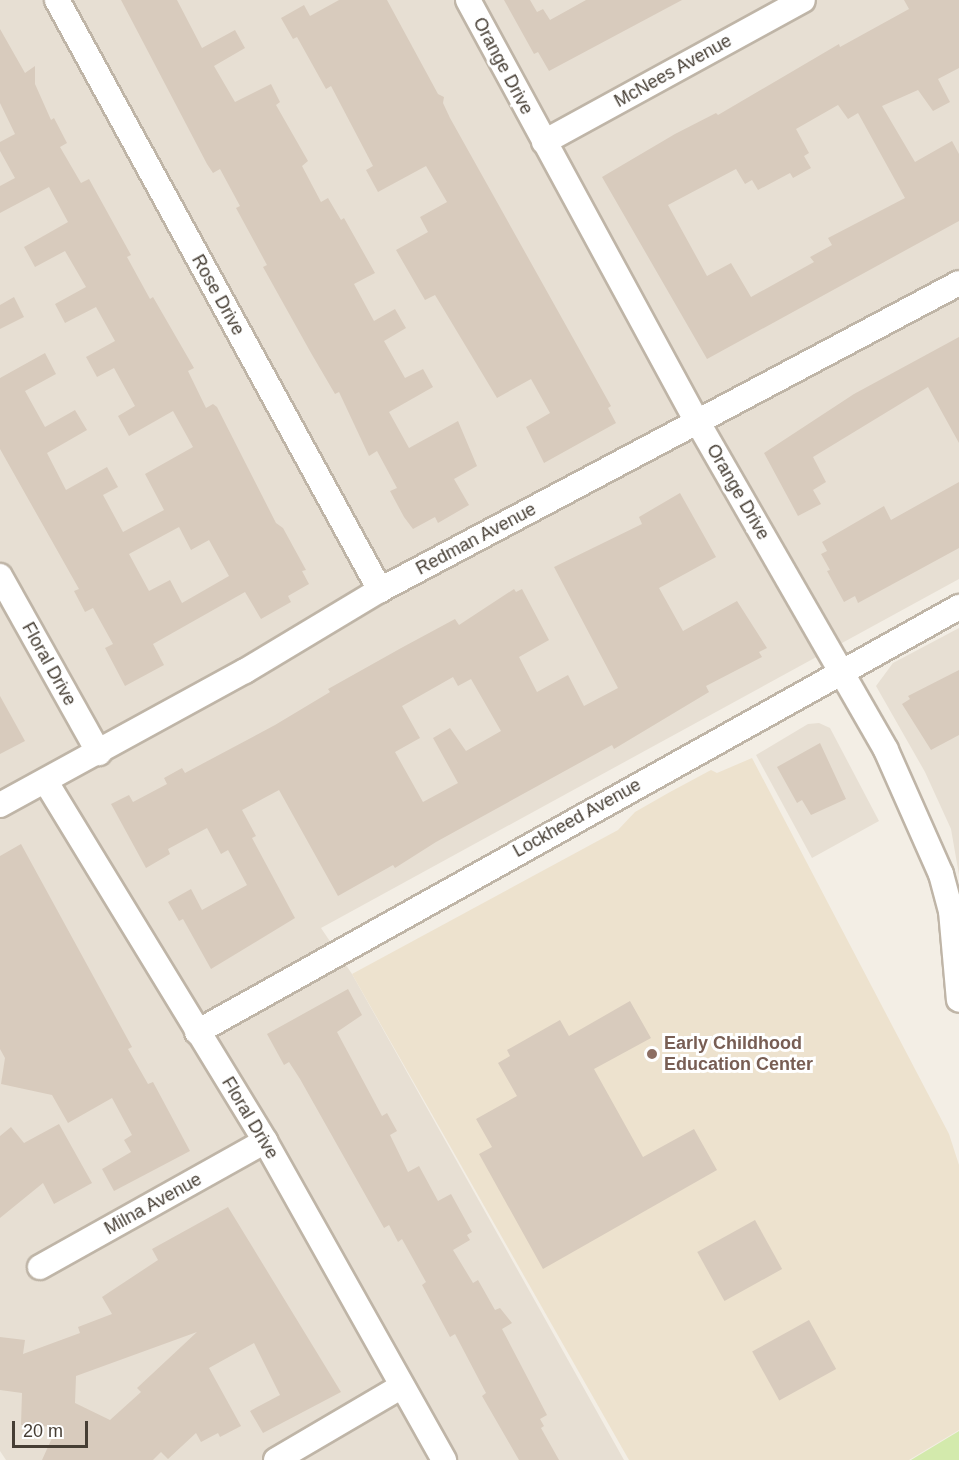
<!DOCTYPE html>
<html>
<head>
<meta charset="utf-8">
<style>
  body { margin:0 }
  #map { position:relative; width:959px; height:1460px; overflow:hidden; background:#f3eee5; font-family:Arial,sans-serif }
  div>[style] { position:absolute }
  .residential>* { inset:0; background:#e7dfd3 }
  .education>* { inset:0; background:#ede2ce }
  .green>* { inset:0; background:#d3eaac }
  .building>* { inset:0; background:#d8cbbd; transform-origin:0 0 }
  .roads { filter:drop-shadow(2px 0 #bfb5a7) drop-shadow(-2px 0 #bfb5a7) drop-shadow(0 2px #bfb5a7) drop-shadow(0 -2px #bfb5a7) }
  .minor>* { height:24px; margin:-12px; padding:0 12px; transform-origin:12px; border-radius:12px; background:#fff }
  .dots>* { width:16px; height:16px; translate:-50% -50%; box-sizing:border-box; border:3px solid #fff; border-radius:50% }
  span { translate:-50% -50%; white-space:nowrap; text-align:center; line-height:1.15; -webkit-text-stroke:6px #fff; paint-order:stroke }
  .street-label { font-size:18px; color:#463e34 }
  .education-label { font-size:18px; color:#785e54; font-weight:700 }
  .left { translate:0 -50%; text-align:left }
  .scale { position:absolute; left:12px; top:1421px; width:76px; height:27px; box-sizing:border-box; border:3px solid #463e34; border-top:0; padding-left:8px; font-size:18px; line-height:21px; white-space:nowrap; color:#463e34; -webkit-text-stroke:4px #fff; paint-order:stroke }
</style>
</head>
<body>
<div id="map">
  <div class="residential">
    <i style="clip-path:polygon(0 0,959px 0,959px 579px,321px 928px,352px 974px,624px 1460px,6px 1460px,0 1451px)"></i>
    <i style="clip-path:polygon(959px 628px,959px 875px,951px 829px,925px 772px,876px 686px,893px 663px)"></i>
    <i style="clip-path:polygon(819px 723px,830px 728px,879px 821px,812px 858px,756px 755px,808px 724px)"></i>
  </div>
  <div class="education">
    <i style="clip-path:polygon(752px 758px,949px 1134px,959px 1165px,959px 1430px,909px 1460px,629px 1460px,352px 974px,618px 830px,635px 812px,670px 792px,711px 770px,717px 773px)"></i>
  </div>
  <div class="green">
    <i style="clip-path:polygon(959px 1431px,959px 1460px,911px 1460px)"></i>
  </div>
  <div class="building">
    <i style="clip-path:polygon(121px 0,177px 0,202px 48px,235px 30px,245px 48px,214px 66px,235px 102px,271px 84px,280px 102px,276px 105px,308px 161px,302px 166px,321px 202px,328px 198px,341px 220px,344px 218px,375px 273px,354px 284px,374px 321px,395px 309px,406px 328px,384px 341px,405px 378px,423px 369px,433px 387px,389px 412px,409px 448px,458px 421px,477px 466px,454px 479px,469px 505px,438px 523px,435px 517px,413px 529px,404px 517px,390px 491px,397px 488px,377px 451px,369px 456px,339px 392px,335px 394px,311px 353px,263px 267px,267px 265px,236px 208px,240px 206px,220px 169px,213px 173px,207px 164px)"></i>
    <i style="clip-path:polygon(339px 0,387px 0,438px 94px,444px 97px,443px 103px,450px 118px,611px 406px,608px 408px,616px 423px,544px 463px,526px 427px,550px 413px,531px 379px,497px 398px,435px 295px,425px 300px,396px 250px,428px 232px,420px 217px,447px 202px,426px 166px,378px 192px,366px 170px,373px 166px,331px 86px,326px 89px,297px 37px,293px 39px,281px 18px,304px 5px,310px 16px)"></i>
    <i style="clip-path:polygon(504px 0,530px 0,537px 12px,543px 9px,550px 20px,586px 0,682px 0,549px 71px,538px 52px,534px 54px)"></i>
    <i style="clip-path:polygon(evenodd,904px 0,959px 0,959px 68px,938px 79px,950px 102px,933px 111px,918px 90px,882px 106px,915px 162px,952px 141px,959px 154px,959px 221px,707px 359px,602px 177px,675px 134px,716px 113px,718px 115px,839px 44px,840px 47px,909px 9px,904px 0,838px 105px,848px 119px,858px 113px,905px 198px,828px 238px,832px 245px,810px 257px,814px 262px,751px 297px,731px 263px,707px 276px,668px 205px,736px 169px,745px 184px,752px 180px,758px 190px,790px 173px,793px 178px,811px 168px,804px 156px,809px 153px,796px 129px,838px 105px)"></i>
    <i style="clip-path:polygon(evenodd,0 29px,25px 73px,35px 66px,35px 84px,51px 120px,54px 118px,67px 143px,60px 147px,81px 183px,89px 179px,131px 255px,127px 257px,150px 299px,153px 297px,194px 368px,188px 371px,206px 408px,213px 404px,217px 407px,276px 523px,283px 528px,306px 570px,302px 571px,309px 584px,288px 596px,291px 602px,261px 619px,245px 592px,153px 644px,164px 665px,125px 686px,105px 648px,113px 644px,93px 608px,85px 612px,74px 591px,79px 589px,0 449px,0 378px,45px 353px,56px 374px,25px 391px,45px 427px,75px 410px,87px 430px,47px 453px,66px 490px,107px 467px,118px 487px,103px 495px,123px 532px,164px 510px,145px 474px,193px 447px,173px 411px,129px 436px,118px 416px,135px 406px,114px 368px,97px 377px,86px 357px,115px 341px,96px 307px,65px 323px,55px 304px,86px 287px,65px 251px,35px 267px,24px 247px,68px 222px,49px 187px,0 213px,0 186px,15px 178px,0 151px,0 142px,15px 134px,0 103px,0 29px,179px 527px,191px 550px,209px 540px,229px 576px,182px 603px,170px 580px,149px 591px,129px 554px,179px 527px)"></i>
    <i style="clip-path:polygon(14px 297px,24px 317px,0 329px,0 305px)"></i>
    <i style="clip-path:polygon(959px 337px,959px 443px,928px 387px,813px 457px,826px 482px,813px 490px,821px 504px,798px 516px,764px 453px,854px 394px)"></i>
    <i style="clip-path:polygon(959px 482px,959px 548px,858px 603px,855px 596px,844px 602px,827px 571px,830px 570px,821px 554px,827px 551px,822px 542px,884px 506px,891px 520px)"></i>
    <i style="clip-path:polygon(evenodd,680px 493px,716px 557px,659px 588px,683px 631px,737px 601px,767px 648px,759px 652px,762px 657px,706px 686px,709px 692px,614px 749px,612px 745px,436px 842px,395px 868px,393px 865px,338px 896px,279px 790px,242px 810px,256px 836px,252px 838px,295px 918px,211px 969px,183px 919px,179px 921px,168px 902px,191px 889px,202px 910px,247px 885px,228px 850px,221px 854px,207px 828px,168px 849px,170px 854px,146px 868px,111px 804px,129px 795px,133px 802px,167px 784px,164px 778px,182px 768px,185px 773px,275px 725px,330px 692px,328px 689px,403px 647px,455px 619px,459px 625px,514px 589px,516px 592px,522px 589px,549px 640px,519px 657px,537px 692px,568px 675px,584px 706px,618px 688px,554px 567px,642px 524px,639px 517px,680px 493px,453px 677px,458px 686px,471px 679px,501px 731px,466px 751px,450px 728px,433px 738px,458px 783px,423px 802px,395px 752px,420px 738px,402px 706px,453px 677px)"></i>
    <i style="clip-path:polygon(959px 670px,959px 735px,931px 750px,902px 704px,910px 699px,908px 696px)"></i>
    <i style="clip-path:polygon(0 696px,25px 741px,0 754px)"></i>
    <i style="clip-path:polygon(820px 743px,846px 799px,811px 815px,802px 800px,797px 803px,777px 767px)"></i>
    <i style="clip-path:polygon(21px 844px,132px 1047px,128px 1049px,148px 1084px,153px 1082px,190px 1151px,114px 1191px,102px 1169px,131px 1152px,124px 1140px,132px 1135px,112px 1098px,68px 1123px,52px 1095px,1px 1084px,5px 1058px,0 1049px,0 856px)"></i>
    <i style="clip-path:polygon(348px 989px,362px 1015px,337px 1032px,382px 1116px,387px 1113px,397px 1131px,390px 1135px,408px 1172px,419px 1166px,438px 1201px,451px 1194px,472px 1232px,467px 1235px,470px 1240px,453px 1250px,473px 1283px,478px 1280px,495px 1310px,500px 1308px,512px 1323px,502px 1329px,547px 1415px,540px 1419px,544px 1426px,541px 1428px,559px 1460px,519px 1460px,482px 1396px,486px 1393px,455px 1334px,450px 1337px,422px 1285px,426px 1282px,402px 1239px,398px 1242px,389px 1225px,384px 1228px,300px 1079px,289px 1062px,284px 1065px,267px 1034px)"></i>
    <i style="clip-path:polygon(630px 1001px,651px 1038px,594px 1069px,643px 1157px,694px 1129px,717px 1170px,543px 1269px,479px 1154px,492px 1147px,476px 1119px,517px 1096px,498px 1063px,510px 1056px,507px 1050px,560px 1020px,569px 1036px)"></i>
    <i style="clip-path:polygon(59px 1124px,92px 1183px,54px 1204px,43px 1183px,0 1218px,0 1136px,11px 1127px,24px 1143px)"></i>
    <i style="clip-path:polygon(evenodd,228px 1207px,341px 1392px,263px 1433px,250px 1411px,280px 1395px,254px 1343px,209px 1368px,241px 1426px,220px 1437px,218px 1433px,201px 1442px,196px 1433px,168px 1459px,161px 1452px,153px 1460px,42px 1460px,57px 1427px,21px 1425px,22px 1393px,0 1390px,0 1337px,25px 1340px,23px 1354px,80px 1333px,78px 1327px,112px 1314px,102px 1297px,158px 1260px,152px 1249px,228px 1207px,197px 1332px,137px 1388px,141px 1392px,110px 1420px,75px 1403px,76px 1376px,197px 1332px)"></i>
    <i style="left:755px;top:1220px;width:56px;height:66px;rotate:61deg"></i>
    <i style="left:809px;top:1320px;width:56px;height:65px;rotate:61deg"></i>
  </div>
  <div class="roads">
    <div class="minor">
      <i style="left:57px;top:0;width:673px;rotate:61.3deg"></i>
      <i style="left:468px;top:0;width:479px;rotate:61.5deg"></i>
      <i style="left:697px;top:421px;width:379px;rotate:60.1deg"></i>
      <i style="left:886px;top:750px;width:136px;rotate:66.1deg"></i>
      <i style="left:941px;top:874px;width:38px;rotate:75deg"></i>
      <i style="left:951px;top:911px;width:89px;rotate:84.9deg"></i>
      <i style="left:544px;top:142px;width:295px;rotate:-28.7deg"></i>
      <i style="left:0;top:576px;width:203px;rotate:60.8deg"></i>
      <i style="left:46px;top:782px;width:421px;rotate:58.6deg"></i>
      <i style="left:265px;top:1141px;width:366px;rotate:60.7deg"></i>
      <i style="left:0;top:805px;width:279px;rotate:-28.7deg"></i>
      <i style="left:245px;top:671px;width:157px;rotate:-31deg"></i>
      <i style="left:380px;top:590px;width:655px;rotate:-27.93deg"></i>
      <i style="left:197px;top:1032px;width:873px;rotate:-29.15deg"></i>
      <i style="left:40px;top:1267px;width:258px;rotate:-29.2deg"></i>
      <i style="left:276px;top:1460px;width:146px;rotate:-30.4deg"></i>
    </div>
  </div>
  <div class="dots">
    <i style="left:652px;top:1054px;background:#8d6e63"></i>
  </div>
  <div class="street-label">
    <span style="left:503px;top:66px;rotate:62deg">Orange Drive</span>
    <span style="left:673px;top:71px;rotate:-29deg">McNees Avenue</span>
    <span style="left:218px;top:295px;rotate:61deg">Rose Drive</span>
    <span style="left:738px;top:492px;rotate:60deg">Orange Drive</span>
    <span style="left:476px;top:539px;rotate:-28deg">Redman Avenue</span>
    <span style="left:49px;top:664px;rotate:61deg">Floral Drive</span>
    <span style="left:577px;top:818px;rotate:-29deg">Lockheed Avenue</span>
    <span style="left:250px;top:1118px;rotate:59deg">Floral Drive</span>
    <span style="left:153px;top:1204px;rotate:-29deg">Milna Avenue</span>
  </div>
  <div class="education-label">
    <span class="left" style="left:664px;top:1054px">Early Childhood<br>Education Center</span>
  </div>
  <div class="scale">20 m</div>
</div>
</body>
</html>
